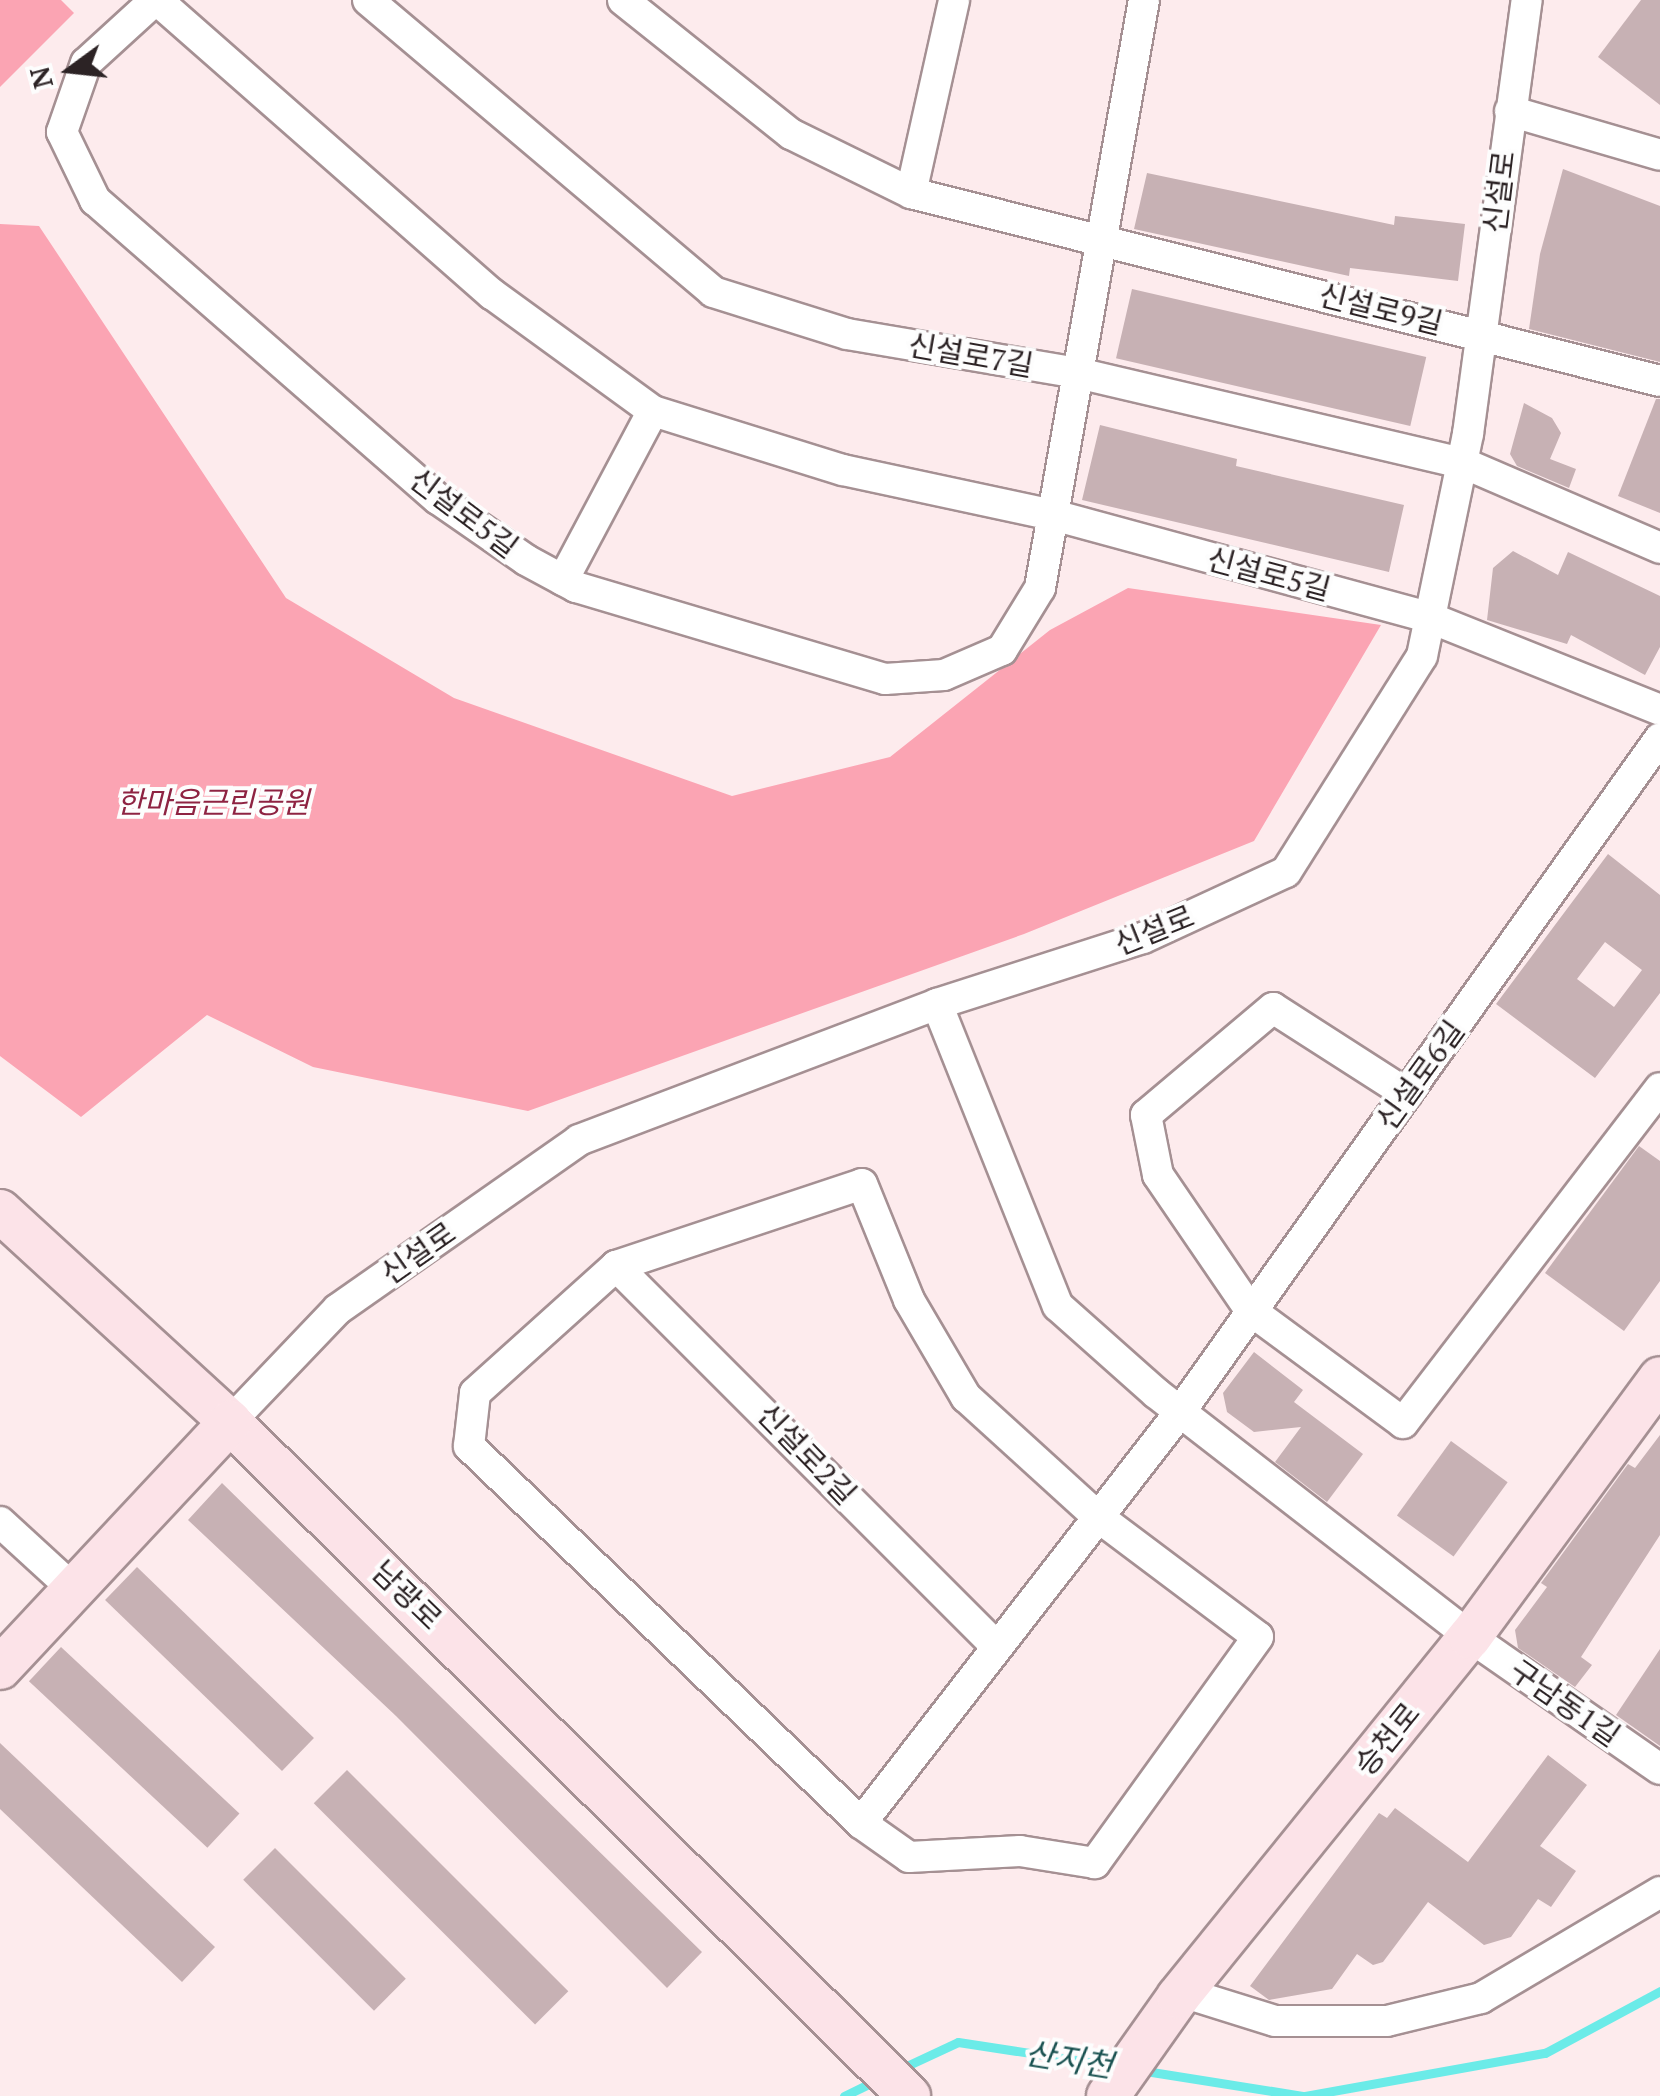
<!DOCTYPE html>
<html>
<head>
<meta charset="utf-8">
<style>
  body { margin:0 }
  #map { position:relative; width:1660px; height:2096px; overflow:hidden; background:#fdebed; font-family:"PT Serif","Noto Sans KR",serif }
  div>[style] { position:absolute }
  .green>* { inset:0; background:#fba4b3 }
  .stream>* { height:9px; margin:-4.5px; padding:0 4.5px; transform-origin:4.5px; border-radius:4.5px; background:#6bebe8 }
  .building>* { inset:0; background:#c7b1b4; transform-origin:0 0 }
  .roads { filter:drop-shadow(2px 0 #a59093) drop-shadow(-2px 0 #a59093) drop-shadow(0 2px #a59093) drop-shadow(0 -2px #a59093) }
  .street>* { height:30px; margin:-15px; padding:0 15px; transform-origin:15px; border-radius:15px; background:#fff }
  .secondary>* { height:42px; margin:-21px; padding:0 21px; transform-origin:21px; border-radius:21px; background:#fce3e8 }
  span { translate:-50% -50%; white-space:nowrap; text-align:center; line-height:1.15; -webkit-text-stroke:8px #fdfdfd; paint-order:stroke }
  .street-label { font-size:30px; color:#2c2325 }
  .park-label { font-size:30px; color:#8e2342; font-style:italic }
  .water-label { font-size:32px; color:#195150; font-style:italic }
  .north { position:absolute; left:20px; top:20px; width:100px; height:100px; -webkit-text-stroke:8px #fdfdfd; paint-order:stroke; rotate:255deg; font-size:28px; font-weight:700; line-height:40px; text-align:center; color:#2c2325 }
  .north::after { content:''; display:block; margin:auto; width:35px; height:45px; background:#2c2325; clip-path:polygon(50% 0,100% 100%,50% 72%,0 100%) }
</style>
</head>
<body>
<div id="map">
  <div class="green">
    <i style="clip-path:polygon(0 0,61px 0,74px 13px,0 87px)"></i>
    <i style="clip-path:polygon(0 224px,39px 226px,286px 598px,454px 698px,732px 796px,890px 757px,1050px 630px,1128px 588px,1381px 625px,1254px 841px,1024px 934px,528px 1111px,313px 1067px,207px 1015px,81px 1117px,0 1056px)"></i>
  </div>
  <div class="stream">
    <i style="left:898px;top:2070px;width:66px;rotate:-25deg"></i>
    <i style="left:958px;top:2042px;width:158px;rotate:8.7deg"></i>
    <i style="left:1139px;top:2070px;width:167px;rotate:9deg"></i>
    <i style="left:844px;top:2096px;width:34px;rotate:-26deg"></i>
    <i style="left:1305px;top:2096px;width:244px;rotate:-10.2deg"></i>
    <i style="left:1545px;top:2053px;width:131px;rotate:-28.3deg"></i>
  </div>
  <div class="building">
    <i style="clip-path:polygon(1641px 0,1660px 0,1660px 105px,1598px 57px)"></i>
    <i style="clip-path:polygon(1563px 169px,1660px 206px,1660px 362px,1529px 329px,1540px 254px)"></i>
    <i style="clip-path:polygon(1147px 173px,1394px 225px,1395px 216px,1465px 224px,1458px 281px,1350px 268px,1349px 276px,1134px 229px)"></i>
    <i style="left:1132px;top:289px;width:302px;height:71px;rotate:13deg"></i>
    <i style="clip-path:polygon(1656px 399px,1660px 399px,1660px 513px,1618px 496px)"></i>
    <i style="clip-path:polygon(1524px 403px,1552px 418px,1561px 433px,1550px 459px,1576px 469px,1569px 488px,1517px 466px,1510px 454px)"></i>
    <i style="clip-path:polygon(1100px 425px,1237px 459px,1236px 466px,1404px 505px,1389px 572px,1082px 500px)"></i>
    <i style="clip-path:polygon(1513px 551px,1558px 575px,1568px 552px,1660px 596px,1660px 647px,1645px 675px,1571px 635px,1567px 644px,1487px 620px,1493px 568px)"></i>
    <i style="clip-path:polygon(evenodd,1608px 854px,1660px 895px,1660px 993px,1595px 1078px,1496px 1004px,1608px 854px,1605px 942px,1642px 970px,1614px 1007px,1577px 979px,1605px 942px)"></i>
    <i style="clip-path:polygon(1639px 1146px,1660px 1161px,1660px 1281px,1624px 1331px,1545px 1273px)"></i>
    <i style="clip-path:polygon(1254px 1352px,1303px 1390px,1294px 1402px,1363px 1454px,1327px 1502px,1275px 1462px,1301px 1427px,1254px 1432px,1227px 1412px,1223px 1393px)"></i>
    <i style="clip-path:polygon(1660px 1435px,1660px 1535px,1581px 1657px,1592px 1665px,1575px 1687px,1518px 1648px,1515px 1630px,1547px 1587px,1541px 1583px,1628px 1464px,1635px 1468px)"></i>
    <i style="left:1451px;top:1441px;width:70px;height:92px;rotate:36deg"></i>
    <i style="clip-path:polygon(222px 1483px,702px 1952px,667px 1988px,396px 1716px,188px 1520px)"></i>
    <i style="left:137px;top:1567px;width:246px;height:46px;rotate:44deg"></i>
    <i style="left:61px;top:1647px;width:244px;height:47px;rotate:43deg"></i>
    <i style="clip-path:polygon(1660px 1649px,1660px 1746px,1616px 1715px)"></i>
    <i style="clip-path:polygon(0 1743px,215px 1947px,182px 1982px,0 1809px)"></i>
    <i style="clip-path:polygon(1548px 1755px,1587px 1785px,1540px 1846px,1576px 1871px,1551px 1907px,1538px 1899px,1511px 1937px,1484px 1945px,1428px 1902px,1383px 1962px,1373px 1965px,1357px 1954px,1332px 1989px,1269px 2000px,1250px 1986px,1379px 1813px,1387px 1818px,1395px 1808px,1468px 1862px)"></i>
    <i style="left:347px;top:1770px;width:313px;height:47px;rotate:45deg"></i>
    <i style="left:275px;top:1848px;width:185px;height:45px;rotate:45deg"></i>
  </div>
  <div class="roads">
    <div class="street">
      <i style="left:155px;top:0;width:93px;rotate:137.6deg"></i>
      <i style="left:86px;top:63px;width:73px;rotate:109.2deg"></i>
      <i style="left:62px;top:132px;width:76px;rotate:64.1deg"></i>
      <i style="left:95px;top:200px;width:455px;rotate:41.1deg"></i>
      <i style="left:438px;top:499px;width:107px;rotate:34.7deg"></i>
      <i style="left:526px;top:560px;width:57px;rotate:28.4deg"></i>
      <i style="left:576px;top:587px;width:322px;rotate:16.6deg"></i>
      <i style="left:885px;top:679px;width:59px;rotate:-3.9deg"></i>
      <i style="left:944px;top:675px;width:63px;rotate:-23.3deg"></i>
      <i style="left:1002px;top:650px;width:73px;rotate:-58.5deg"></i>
      <i style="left:1040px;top:588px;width:597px;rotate:-79.97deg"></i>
      <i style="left:157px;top:0;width:446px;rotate:41.3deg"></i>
      <i style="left:492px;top:294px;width:199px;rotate:36deg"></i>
      <i style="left:653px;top:411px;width:199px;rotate:17.3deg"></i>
      <i style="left:843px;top:470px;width:215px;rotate:12.1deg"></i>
      <i style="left:1053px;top:515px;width:389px;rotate:15.2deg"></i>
      <i style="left:1428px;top:617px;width:250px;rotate:21.8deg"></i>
      <i style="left:368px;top:0;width:452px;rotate:40.2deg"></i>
      <i style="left:713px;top:292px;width:140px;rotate:17.4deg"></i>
      <i style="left:847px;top:334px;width:234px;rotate:9.6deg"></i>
      <i style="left:1078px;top:373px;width:395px;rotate:13.2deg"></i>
      <i style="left:1463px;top:463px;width:215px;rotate:23.3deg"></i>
      <i style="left:623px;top:0;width:215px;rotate:38.6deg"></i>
      <i style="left:791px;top:134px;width:134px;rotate:26.2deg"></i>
      <i style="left:911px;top:193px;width:772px;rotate:14.09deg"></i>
      <i style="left:1510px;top:111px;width:156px;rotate:16.3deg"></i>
      <i style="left:911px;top:193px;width:198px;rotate:-77.4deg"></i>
      <i style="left:563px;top:580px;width:191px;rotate:-62deg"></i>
      <i style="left:937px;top:1004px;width:325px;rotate:68.2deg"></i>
      <i style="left:1058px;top:1306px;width:131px;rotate:41.6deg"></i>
      <i style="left:1156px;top:1393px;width:398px;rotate:37.8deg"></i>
      <i style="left:1470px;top:1637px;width:231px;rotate:34.8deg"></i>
      <i style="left:1407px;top:1094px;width:159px;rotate:-147.3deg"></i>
      <i style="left:1273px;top:1008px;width:166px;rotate:139.9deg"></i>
      <i style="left:1146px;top:1115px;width:61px;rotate:78.7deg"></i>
      <i style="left:1158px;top:1175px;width:163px;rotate:55.7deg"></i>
      <i style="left:1250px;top:1310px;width:190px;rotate:36.4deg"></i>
      <i style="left:1403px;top:1423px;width:422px;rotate:-52.5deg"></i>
      <i style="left:862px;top:1184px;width:125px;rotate:67.9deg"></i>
      <i style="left:909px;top:1300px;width:113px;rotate:59.6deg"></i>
      <i style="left:966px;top:1397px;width:177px;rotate:42.3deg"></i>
      <i style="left:1097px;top:1516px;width:201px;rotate:36.9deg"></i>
      <i style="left:1258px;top:1637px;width:279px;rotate:125.8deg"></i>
      <i style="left:1095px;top:1863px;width:76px;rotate:-170.9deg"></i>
      <i style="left:1020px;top:1851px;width:111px;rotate:176.9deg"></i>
      <i style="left:909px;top:1857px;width:59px;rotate:-144.7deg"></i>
      <i style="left:861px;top:1823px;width:544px;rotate:-136.12deg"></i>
      <i style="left:469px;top:1446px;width:53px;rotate:-83.5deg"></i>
      <i style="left:475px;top:1393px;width:190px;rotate:-42deg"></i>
      <i style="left:616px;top:1266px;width:259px;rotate:-18.4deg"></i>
      <i style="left:616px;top:1266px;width:536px;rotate:45deg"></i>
      <i style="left:230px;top:1422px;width:156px;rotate:-46.3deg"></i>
      <i style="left:338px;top:1309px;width:294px;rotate:-35deg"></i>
      <i style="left:579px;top:1140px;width:383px;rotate:-20.8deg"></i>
      <i style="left:937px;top:1004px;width:216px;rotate:-17.8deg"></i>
      <i style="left:1143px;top:938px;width:157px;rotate:-24.8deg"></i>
      <i style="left:1286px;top:872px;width:255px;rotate:-57.8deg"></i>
      <i style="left:1422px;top:656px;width:227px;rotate:-78.3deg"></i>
      <i style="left:1468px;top:434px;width:438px;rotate:-82.3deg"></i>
      <i style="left:0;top:1522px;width:96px;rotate:42.5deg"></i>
      <i style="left:861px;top:1823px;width:520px;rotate:-52.18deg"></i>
      <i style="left:1180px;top:1412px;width:827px;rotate:-54.54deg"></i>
      <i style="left:1182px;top:1992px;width:97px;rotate:17.3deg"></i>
      <i style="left:1275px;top:2021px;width:112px"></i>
      <i style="left:1387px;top:2021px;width:97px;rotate:-13.7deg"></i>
      <i style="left:1481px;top:1998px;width:208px;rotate:-30.6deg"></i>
    </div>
    <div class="secondary">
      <i style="left:0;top:1211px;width:312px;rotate:42.5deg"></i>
      <i style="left:230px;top:1422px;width:957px;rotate:44.79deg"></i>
      <i style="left:0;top:1668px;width:337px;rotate:-46.9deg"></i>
      <i style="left:1108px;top:2096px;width:121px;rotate:-54.7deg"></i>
      <i style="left:1178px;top:1997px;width:464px;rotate:-51deg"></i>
      <i style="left:1470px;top:1637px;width:321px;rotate:-53.7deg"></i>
    </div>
  </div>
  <div class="street-label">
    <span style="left:1499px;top:192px;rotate:-83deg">신설로</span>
    <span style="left:1381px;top:309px;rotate:14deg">신설로9길</span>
    <span style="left:971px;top:355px;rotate:10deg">신설로7길</span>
    <span style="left:464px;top:513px;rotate:37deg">신설로5길</span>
    <span style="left:1269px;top:574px;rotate:15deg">신설로5길</span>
    <span style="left:1154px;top:930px;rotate:-22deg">신설로</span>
    <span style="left:1420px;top:1075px;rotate:-54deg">신설로6길</span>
    <span style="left:418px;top:1253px;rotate:-35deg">신설로</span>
    <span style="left:807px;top:1454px;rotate:46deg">신설로2길</span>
    <span style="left:407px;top:1595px;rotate:44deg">남광로</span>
    <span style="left:1565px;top:1703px;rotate:35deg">구남동1길</span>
    <span style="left:1387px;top:1739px;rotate:-51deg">승천로</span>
  </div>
  <div class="park-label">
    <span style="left:213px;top:802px">한마음근린공원</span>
  </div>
  <div class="water-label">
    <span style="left:1069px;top:2059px;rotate:9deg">산지천</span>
  </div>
  <div class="north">N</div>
</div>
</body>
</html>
